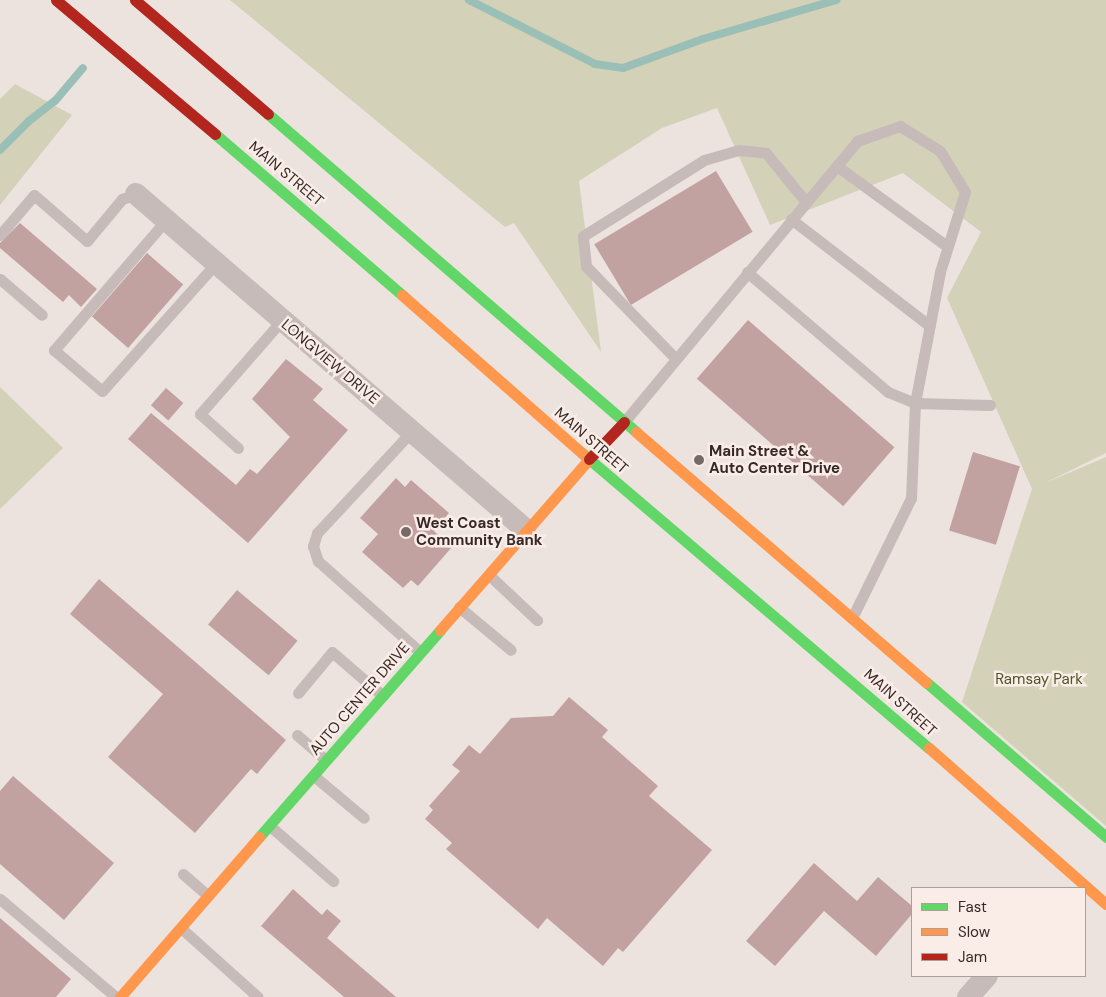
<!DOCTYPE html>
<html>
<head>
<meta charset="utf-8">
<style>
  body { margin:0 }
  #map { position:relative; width:1106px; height:997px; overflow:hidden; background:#ece3df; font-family:"DM Sans",sans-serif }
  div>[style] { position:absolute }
  .green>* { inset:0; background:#d3d1b8 }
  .stream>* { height:8px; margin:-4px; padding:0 4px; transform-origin:4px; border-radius:4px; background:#9abfb6 }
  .building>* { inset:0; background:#c1a2a0; transform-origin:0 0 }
  .lane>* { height:11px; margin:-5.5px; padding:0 5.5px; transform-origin:5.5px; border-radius:5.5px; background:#c6bbb8 }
  .street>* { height:22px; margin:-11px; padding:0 11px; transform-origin:11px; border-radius:11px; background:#c6bbb8 }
  .fast>* { height:11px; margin:-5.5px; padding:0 5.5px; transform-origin:5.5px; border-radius:5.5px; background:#63d668 }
  .slow>* { height:11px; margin:-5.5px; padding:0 5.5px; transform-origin:5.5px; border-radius:5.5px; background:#ff974d }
  .jam>* { height:11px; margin:-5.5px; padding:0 5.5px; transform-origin:5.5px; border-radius:5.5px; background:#b3261e }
  .dots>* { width:14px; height:14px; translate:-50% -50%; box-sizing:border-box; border:2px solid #faece6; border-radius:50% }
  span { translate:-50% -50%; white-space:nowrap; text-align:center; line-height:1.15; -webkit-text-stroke:5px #faece6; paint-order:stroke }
  .street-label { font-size:15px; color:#362826 }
  .poi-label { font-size:15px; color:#362826; font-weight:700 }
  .left { translate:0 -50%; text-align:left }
  .park-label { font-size:15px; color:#505529 }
  .legend { position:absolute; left:911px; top:887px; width:175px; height:90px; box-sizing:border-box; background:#faece6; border:1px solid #ac9e99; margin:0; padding:6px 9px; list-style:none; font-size:15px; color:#362826 }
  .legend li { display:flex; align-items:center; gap:10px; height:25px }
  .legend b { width:25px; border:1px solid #ac9e99 }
</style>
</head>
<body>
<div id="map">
  <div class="green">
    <i style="clip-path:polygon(230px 0,1106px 0,1106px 453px,1045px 483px,1106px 457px,1106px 826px,962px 702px,1032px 489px,947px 298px,981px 232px,903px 173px,770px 225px,717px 108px,662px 128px,579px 181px,601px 352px,514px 223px,505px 227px)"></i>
    <i style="clip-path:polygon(15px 84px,72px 115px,0 205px,0 99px)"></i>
    <i style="clip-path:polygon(0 387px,63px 448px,0 509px)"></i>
  </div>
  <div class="stream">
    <i style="left:469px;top:0;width:141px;rotate:26.9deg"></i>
    <i style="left:595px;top:64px;width:28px;rotate:8deg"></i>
    <i style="left:623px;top:68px;width:85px;rotate:-19.9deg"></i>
    <i style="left:703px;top:39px;width:139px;rotate:-16.3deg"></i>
    <i style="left:0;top:150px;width:41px;rotate:-45deg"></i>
    <i style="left:29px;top:121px;width:33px;rotate:-38deg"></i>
    <i style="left:55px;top:101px;width:43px;rotate:-49.7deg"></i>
  </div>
  <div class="building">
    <i style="left:716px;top:171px;width:71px;height:142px;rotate:59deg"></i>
    <i style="clip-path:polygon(20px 223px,97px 289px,81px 307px,69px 295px,63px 302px,0 248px,0 243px)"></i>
    <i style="left:147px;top:253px;width:48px;height:84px;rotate:41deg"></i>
    <i style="left:748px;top:320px;width:194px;height:78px;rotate:41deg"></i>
    <i style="clip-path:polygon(286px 359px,323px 389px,313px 400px,348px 430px,248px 543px,128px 439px,151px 413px,236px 485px,250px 469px,257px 474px,290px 437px,252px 399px)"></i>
    <i style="left:166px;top:388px;width:23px;height:23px;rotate:41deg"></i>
    <i style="left:973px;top:452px;width:49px;height:82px;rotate:17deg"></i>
    <i style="clip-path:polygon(396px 478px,405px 487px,411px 480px,449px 513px,434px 531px,452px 547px,418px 586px,411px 580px,403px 588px,362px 552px,378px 534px,360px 518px)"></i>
    <i style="clip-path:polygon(99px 579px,286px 740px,257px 774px,251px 769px,195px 833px,108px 757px,163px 694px,70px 614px)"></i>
    <i style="left:237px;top:590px;width:79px;height:45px;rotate:40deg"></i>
    <i style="clip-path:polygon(569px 697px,608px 730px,602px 737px,658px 786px,649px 796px,712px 850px,623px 952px,618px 948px,603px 966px,547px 918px,538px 929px,446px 849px,452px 843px,425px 819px,433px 810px,429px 806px,460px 771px,452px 765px,469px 745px,480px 754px,511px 718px,553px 716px)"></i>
    <i style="clip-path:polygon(13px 776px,114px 863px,64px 920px,0 864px,0 791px)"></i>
    <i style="clip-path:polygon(814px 863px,857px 901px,878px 877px,912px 906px,912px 914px,876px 956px,824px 911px,775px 966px,746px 941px)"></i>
    <i style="clip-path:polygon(293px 889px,322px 915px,327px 909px,341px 921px,327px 938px,396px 997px,344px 997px,261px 926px)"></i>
    <i style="clip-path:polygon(0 918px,71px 979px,56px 997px,0 997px)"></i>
  </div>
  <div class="lane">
    <i style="left:837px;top:166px;width:137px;rotate:36.1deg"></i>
    <i style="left:791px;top:219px;width:175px;rotate:37.6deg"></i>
    <i style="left:166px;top:220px;width:172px;rotate:130.7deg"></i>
    <i style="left:54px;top:350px;width:63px;rotate:40.5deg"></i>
    <i style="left:102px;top:391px;width:170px;rotate:-48.3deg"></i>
    <i style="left:0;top:235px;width:52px;rotate:-49.6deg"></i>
    <i style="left:34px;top:195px;width:70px;rotate:41deg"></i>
    <i style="left:87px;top:241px;width:55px;rotate:-50.2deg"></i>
    <i style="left:122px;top:199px;width:15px;rotate:-20deg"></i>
    <i style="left:747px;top:272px;width:185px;rotate:40.4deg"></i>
    <i style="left:888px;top:392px;width:29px;rotate:22deg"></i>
    <i style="left:915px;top:403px;width:75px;rotate:1.5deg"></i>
    <i style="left:0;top:279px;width:55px;rotate:40.6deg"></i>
    <i style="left:675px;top:358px;width:128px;rotate:-134.1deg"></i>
    <i style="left:586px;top:266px;width:30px;rotate:-96deg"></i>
    <i style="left:583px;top:236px;width:143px;rotate:-32.1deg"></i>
    <i style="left:704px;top:160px;width:36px;rotate:-16deg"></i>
    <i style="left:739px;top:150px;width:27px;rotate:6deg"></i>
    <i style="left:766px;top:153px;width:63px;rotate:50.8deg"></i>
    <i style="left:624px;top:422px;width:365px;rotate:-50.3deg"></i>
    <i style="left:857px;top:141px;width:46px;rotate:-19.2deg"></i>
    <i style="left:900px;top:126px;width:47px;rotate:32deg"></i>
    <i style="left:940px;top:151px;width:48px;rotate:58.6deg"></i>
    <i style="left:965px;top:192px;width:84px;rotate:107.4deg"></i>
    <i style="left:940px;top:272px;width:133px;rotate:100.8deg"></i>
    <i style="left:915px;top:403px;width:95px;rotate:92.4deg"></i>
    <i style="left:911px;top:498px;width:134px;rotate:116.2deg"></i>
    <i style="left:411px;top:432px;width:138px;rotate:132.9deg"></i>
    <i style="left:317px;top:533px;width:14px;rotate:107deg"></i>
    <i style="left:313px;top:546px;width:16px;rotate:72deg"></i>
    <i style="left:318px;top:561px;width:137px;rotate:41.7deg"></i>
    <i style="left:238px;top:448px;width:51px;rotate:-138.2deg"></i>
    <i style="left:200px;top:414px;width:123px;rotate:-48.9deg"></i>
    <i style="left:489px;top:575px;width:66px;rotate:43.2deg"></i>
    <i style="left:459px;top:607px;width:67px;rotate:39.6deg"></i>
    <i style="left:298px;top:693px;width:53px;rotate:-50.3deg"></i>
    <i style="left:332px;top:652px;width:67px;rotate:40.8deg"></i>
    <i style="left:297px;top:735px;width:38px;rotate:41deg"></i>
    <i style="left:314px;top:776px;width:65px;rotate:40deg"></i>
    <i style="left:270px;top:826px;width:84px;rotate:41.1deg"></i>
    <i style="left:183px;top:874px;width:33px;rotate:41deg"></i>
    <i style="left:0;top:899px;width:152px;rotate:40.2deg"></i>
    <i style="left:181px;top:928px;width:103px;rotate:41.9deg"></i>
  </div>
  <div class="street">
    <i style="left:136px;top:194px;width:513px;rotate:40.73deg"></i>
    <i style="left:968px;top:997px;width:28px;rotate:-48deg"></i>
  </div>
  <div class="fast">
    <i style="left:268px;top:114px;width:486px;rotate:40.8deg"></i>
    <i style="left:215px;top:134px;width:247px;rotate:40.7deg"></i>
    <i style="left:582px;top:453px;width:455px;rotate:40.4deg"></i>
    <i style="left:926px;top:682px;width:238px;rotate:40.7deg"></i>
    <i style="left:259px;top:837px;width:275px;rotate:-48.8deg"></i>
  </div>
  <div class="slow">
    <i style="left:402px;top:295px;width:240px;rotate:41.3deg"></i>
    <i style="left:636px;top:432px;width:383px;rotate:40.8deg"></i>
    <i style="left:440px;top:630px;width:227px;rotate:-48.9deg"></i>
    <i style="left:929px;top:748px;width:236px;rotate:41.4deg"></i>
    <i style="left:120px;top:997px;width:212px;rotate:-49deg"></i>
  </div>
  <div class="jam">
    <i style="left:56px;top:0;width:208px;rotate:40.1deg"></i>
    <i style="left:135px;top:0;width:175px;rotate:40.6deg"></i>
    <i style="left:589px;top:459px;width:51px;rotate:-46.6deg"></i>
  </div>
  <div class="dots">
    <i style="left:699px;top:460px;background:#766967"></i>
    <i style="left:406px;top:532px;background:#766967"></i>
  </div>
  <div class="street-label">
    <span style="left:286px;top:174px;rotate:40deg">MAIN STREET</span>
    <span style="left:330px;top:362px;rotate:40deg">LONGVIEW DRIVE</span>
    <span style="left:591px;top:441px;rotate:41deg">MAIN STREET</span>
    <span style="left:360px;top:699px;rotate:-49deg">AUTO CENTER DRIVE</span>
    <span style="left:900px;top:703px;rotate:42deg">MAIN STREET</span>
  </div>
  <div class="poi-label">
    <span class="left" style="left:709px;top:460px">Main Street &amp;<br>Auto Center Drive</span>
    <span class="left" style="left:416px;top:532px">West Coast<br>Community Bank</span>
  </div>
  <div class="park-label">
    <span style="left:1039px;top:680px">Ramsay Park</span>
  </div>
  <ul class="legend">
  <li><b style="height:6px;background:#63d668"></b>Fast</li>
  <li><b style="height:6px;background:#ff974d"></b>Slow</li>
  <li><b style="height:6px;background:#b3261e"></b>Jam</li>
  </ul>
</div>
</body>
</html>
